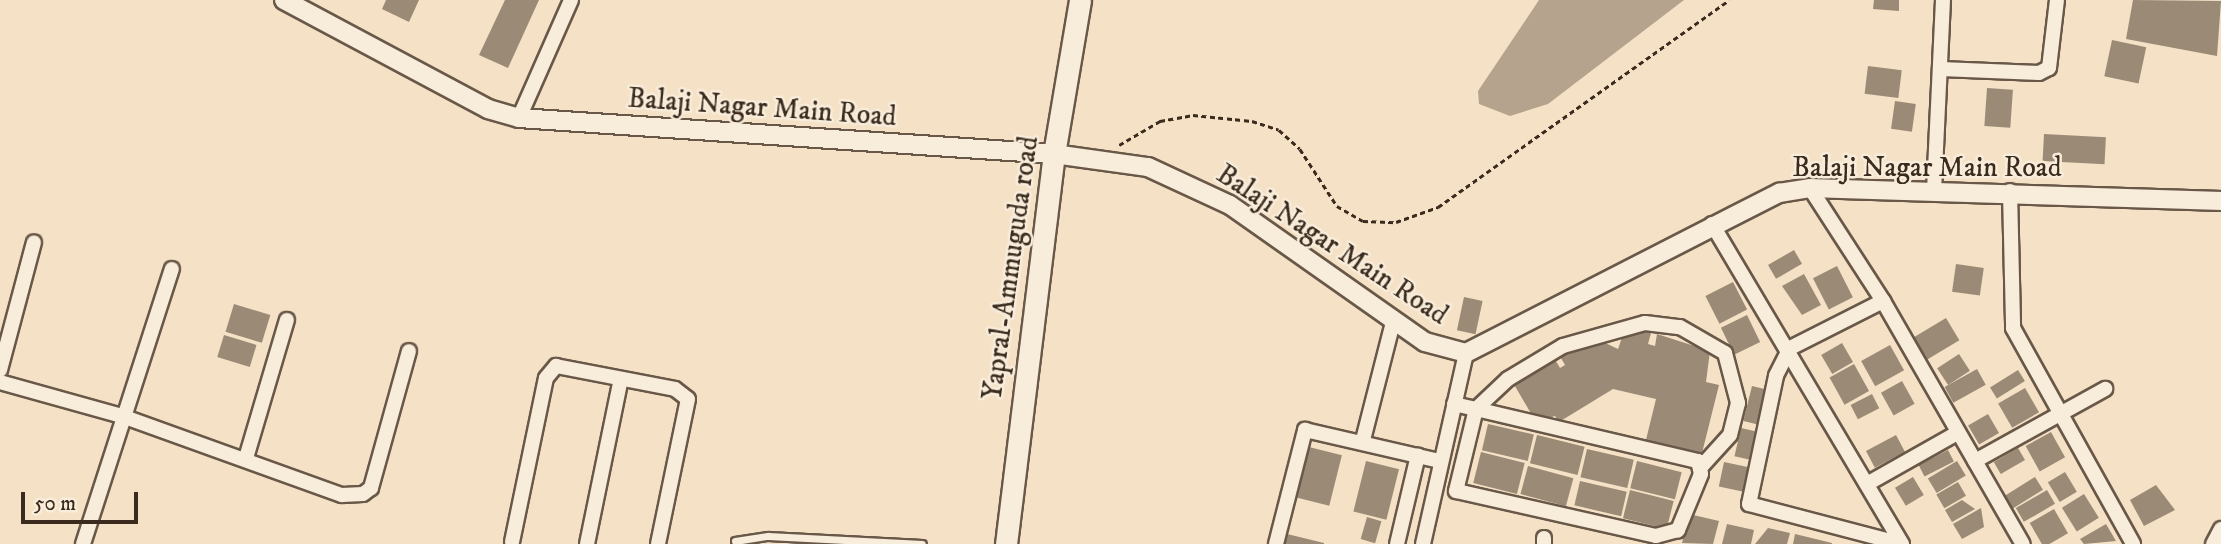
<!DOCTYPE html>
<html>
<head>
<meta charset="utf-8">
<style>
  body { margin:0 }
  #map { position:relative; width:2221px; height:544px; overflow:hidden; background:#f5e1c6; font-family:"IM FELL DW Pica",serif }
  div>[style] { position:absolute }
  .water>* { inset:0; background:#b5a38d }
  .building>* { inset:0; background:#9b8a75; transform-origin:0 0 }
  .path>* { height:2.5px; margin-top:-1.25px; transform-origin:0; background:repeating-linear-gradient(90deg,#3a2b1e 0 5px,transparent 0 8.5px) }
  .roads { filter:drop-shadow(2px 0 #695848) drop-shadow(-2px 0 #695848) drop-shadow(0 2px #695848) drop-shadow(0 -2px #695848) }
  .service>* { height:7px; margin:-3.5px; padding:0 3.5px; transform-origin:3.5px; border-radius:3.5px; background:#f8ecda }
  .minor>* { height:14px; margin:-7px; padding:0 7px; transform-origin:7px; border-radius:7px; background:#f8ecda }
  .tertiary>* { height:18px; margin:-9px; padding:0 9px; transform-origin:9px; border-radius:9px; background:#f8ecda }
  .secondary>* { height:21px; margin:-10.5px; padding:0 10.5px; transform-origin:10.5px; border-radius:10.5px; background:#f8ecda }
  span { translate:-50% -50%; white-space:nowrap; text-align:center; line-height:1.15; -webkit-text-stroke:5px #f8ecda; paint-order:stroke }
  .street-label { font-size:28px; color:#3a2b1e }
  .scale { position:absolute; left:21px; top:492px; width:117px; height:32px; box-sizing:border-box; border:4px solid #3a2b1e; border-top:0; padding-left:9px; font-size:21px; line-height:24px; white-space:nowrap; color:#3a2b1e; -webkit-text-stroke:5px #f8ecda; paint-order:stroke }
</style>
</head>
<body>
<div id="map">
  <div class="water">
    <i style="clip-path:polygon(1539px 0,1684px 0,1548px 104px,1510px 116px,1479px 104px,1478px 91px)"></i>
  </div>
  <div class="building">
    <i style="clip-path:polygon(386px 0,419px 0,409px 22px,382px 9px)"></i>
    <i style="clip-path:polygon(505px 0,539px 0,508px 68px,479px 55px)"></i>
    <i style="clip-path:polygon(1874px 0,1899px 0,1899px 11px,1873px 9px)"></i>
    <i style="clip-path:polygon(2133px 0,2221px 1px,2217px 56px,2126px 39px)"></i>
    <i style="left:2112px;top:40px;width:35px;height:37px;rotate:12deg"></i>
    <i style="left:1868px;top:66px;width:34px;height:28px;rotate:7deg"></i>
    <i style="left:1987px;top:88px;width:26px;height:38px;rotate:4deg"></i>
    <i style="left:1895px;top:101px;width:21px;height:28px;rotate:8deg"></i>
    <i style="left:2044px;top:134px;width:62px;height:27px;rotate:3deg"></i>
    <i style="left:1794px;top:250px;width:16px;height:30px;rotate:60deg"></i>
    <i style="left:1956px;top:264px;width:28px;height:28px;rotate:8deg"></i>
    <i style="left:1837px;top:266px;width:35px;height:27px;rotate:63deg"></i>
    <i style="clip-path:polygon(1804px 274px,1821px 305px,1802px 315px,1782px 286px)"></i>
    <i style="left:1733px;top:282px;width:31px;height:31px;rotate:63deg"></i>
    <i style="left:1464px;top:297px;width:19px;height:34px;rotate:12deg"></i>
    <i style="left:234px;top:304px;width:38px;height:29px;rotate:17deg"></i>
    <i style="left:1747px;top:315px;width:30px;height:29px;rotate:64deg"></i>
    <i style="left:1946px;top:318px;width:26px;height:38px;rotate:59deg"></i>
    <i style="clip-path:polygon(1625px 329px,1651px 333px,1648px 344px,1655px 346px,1657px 334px,1710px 351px,1706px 382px,1719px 385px,1701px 457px,1645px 444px,1656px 399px,1613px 389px,1559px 422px,1555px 416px,1536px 422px,1512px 381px,1553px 356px,1560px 368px,1565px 365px,1558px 353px,1601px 341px,1618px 349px)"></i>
    <i style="left:224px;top:335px;width:34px;height:23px;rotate:17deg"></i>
    <i style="left:1842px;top:343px;width:22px;height:24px;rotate:60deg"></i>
    <i style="left:1890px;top:345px;width:29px;height:33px;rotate:61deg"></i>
    <i style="left:1959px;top:354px;width:20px;height:26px;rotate:57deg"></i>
    <i style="left:1854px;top:364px;width:31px;height:28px;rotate:61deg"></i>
    <i style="left:1977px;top:369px;width:18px;height:37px;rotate:61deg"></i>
    <i style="left:2018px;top:370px;width:13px;height:33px;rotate:58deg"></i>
    <i style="left:1902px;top:381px;width:26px;height:24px;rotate:61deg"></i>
    <i style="left:1752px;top:386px;width:16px;height:36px;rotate:14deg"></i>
    <i style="left:2025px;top:388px;width:28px;height:31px;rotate:60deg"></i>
    <i style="left:1872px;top:394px;width:16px;height:24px;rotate:63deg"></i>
    <i style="left:1988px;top:414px;width:22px;height:23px;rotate:60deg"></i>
    <i style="left:1488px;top:424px;width:47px;height:27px;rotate:13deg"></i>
    <i style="left:1741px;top:428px;width:17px;height:29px;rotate:13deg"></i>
    <i style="left:2051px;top:432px;width:29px;height:29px;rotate:61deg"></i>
    <i style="left:1537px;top:435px;width:49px;height:29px;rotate:14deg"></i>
    <i style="left:1896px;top:435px;width:19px;height:34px;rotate:62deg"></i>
    <i style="left:1305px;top:446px;width:38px;height:52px;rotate:14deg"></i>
    <i style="left:2018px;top:448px;width:14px;height:28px;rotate:60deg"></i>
    <i style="left:1587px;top:449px;width:48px;height:29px;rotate:13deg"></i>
    <i style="left:1948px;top:450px;width:13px;height:33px;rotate:63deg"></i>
    <i style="left:1481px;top:452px;width:45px;height:32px;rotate:14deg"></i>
    <i style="left:1366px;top:461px;width:34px;height:52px;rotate:14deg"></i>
    <i style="left:1637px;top:461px;width:46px;height:28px;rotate:14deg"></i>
    <i style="left:1957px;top:461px;width:17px;height:34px;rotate:59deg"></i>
    <i style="left:1724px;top:462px;width:29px;height:25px;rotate:12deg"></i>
    <i style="left:1528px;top:466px;width:47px;height:29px;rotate:15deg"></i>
    <i style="left:2065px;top:472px;width:23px;height:20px;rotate:59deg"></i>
    <i style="left:1913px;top:477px;width:21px;height:21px;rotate:59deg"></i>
    <i style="left:2035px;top:477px;width:15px;height:36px;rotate:58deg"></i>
    <i style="left:1580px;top:481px;width:48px;height:25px;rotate:13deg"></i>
    <i style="left:1958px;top:482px;width:16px;height:25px;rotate:60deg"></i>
    <i style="clip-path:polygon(2156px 485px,2175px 510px,2144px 526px,2130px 500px)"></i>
    <i style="left:1630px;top:490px;width:45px;height:29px;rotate:14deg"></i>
    <i style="left:2047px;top:490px;width:16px;height:36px;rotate:60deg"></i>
    <i style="left:2084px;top:494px;width:28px;height:26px;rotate:58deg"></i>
    <i style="clip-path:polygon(1962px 500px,1975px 509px,1952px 522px,1945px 510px)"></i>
    <i style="clip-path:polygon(1981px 508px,1984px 527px,1962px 539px,1953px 524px)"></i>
    <i style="left:2054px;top:509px;width:28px;height:28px;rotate:60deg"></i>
    <i style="clip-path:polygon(1689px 514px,1719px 521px,1713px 544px,1682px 543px)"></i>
    <i style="left:1367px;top:517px;width:15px;height:23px;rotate:16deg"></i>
    <i style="clip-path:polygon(1727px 524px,1754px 530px,1751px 544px,1722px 544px)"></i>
    <i style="clip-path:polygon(2106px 524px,2116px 541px,2084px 544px,2080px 539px)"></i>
    <i style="clip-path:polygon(1768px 528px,1790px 533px,1787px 544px,1755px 544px)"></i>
    <i style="clip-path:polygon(1283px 533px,1324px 543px,1324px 544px,1280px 544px)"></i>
    <i style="clip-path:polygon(1795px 534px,1832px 543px,1832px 544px,1793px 544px)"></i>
  </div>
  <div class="path">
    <i style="left:1119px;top:145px;width:48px;rotate:-30.3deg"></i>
    <i style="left:1160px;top:121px;width:34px;rotate:-10deg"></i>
    <i style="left:1193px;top:115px;width:59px;rotate:5.8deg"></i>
    <i style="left:1252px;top:121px;width:28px;rotate:18deg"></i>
    <i style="left:1279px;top:130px;width:28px;rotate:42deg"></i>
    <i style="left:1300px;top:149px;width:68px;rotate:57deg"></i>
    <i style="left:1337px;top:206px;width:30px;rotate:30deg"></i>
    <i style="left:1363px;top:221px;width:33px;rotate:2deg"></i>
    <i style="left:1396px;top:222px;width:45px;rotate:-19.7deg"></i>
    <i style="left:1438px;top:207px;width:357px;rotate:-35.4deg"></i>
  </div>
  <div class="roads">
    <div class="service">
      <i style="left:735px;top:541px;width:33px;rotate:-9deg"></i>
      <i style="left:768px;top:536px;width:154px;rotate:3deg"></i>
    </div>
    <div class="minor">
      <i style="left:1941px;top:69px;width:98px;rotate:2.3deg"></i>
      <i style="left:2039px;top:73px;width:11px;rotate:-27deg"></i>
      <i style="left:2049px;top:68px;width:68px;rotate:-83.3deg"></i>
      <i style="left:519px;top:118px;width:129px;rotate:-66.2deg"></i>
      <i style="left:1810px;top:188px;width:135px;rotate:57.1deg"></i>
      <i style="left:1883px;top:301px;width:280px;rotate:60.1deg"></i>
      <i style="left:1934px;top:191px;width:191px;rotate:-87.3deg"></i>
      <i style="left:2010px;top:191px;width:137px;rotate:88.7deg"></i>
      <i style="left:2013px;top:328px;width:247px;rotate:60.9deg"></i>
      <i style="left:1712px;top:224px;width:372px;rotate:59.3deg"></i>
      <i style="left:1883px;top:301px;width:104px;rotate:153.2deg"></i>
      <i style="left:1790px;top:348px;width:31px;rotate:117deg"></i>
      <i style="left:1776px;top:376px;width:131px;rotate:101.9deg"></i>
      <i style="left:1749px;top:504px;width:158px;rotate:14.7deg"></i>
      <i style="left:0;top:370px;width:132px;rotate:-75.1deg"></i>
      <i style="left:0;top:382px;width:127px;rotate:15.6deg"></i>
      <i style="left:122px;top:416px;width:234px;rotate:19.8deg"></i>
      <i style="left:342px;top:495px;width:21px;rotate:-3deg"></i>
      <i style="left:363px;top:494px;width:10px;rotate:-37deg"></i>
      <i style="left:371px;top:488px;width:142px;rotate:-74.5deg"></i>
      <i style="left:1454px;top:404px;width:23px;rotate:13deg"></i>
      <i style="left:1476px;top:409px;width:44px;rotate:-43.2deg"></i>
      <i style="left:1508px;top:379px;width:64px;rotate:-31deg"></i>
      <i style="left:1563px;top:346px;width:85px;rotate:-15.7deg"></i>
      <i style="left:1645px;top:323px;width:35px;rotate:7deg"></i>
      <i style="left:1680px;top:327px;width:52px;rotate:30deg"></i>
      <i style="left:1725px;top:353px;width:52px;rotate:75.4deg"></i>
      <i style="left:1738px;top:403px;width:33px;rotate:104deg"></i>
      <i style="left:1730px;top:435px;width:43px;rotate:132.2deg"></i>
      <i style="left:1476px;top:409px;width:228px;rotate:13.2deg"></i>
      <i style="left:1698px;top:461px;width:13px;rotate:77deg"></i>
      <i style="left:1701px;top:474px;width:61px;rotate:112.3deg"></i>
      <i style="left:1678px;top:530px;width:23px;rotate:165deg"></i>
      <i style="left:1656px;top:536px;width:205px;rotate:-167.3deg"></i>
      <i style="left:1456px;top:491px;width:84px;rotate:-76.3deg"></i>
      <i style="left:1363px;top:440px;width:122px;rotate:-75.7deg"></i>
      <i style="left:246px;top:458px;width:144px;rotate:-73.5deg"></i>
      <i style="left:1975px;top:461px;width:149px;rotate:-29deg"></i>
      <i style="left:1867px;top:484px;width:103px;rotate:-29.5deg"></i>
      <i style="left:512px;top:542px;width:167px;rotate:-78.3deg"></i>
      <i style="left:546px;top:378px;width:16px;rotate:-50deg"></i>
      <i style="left:556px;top:366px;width:121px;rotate:10.9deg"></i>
      <i style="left:675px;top:389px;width:16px;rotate:38deg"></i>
      <i style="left:688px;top:399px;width:148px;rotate:101.7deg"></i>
      <i style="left:83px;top:544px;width:289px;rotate:-72.1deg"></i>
      <i style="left:587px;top:544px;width:168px;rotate:-78.4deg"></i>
      <i style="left:1276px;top:544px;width:118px;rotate:-75.7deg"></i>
      <i style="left:1305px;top:430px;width:138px;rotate:13deg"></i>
      <i style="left:1397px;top:544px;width:91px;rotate:-76.7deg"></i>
      <i style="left:1423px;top:544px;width:196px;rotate:-77.3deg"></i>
      <i style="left:1544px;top:544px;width:6px;rotate:-90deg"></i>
      <i style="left:2213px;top:544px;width:17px;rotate:-62deg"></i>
    </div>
    <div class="tertiary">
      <i style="left:284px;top:0;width:231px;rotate:28.1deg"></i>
      <i style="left:488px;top:109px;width:32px;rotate:16deg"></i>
      <i style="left:519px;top:118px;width:536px;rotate:3.85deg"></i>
      <i style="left:1054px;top:154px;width:95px;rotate:7.9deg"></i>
      <i style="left:1148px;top:167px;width:90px;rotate:24.9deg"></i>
      <i style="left:1230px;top:205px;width:238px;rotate:35.1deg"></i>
      <i style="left:1425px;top:342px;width:42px;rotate:15deg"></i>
      <i style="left:1466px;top:353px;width:352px;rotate:-27.1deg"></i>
      <i style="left:1779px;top:193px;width:31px;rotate:-9deg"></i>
      <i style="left:1810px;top:188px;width:411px;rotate:1.8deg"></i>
    </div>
    <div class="secondary">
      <i style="left:1006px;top:544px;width:393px;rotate:-83deg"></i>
      <i style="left:1054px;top:154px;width:156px;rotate:-80.4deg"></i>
    </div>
  </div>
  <div class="street-label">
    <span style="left:762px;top:108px;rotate:4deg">Balaji Nagar Main Road</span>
    <span style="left:1927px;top:168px">Balaji Nagar Main Road</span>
    <span style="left:1332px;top:245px;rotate:33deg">Balaji Nagar Main Road</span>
    <span style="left:1011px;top:268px;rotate:-82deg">Yapral-Ammuguda road</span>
  </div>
  <div class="scale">50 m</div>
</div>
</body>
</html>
